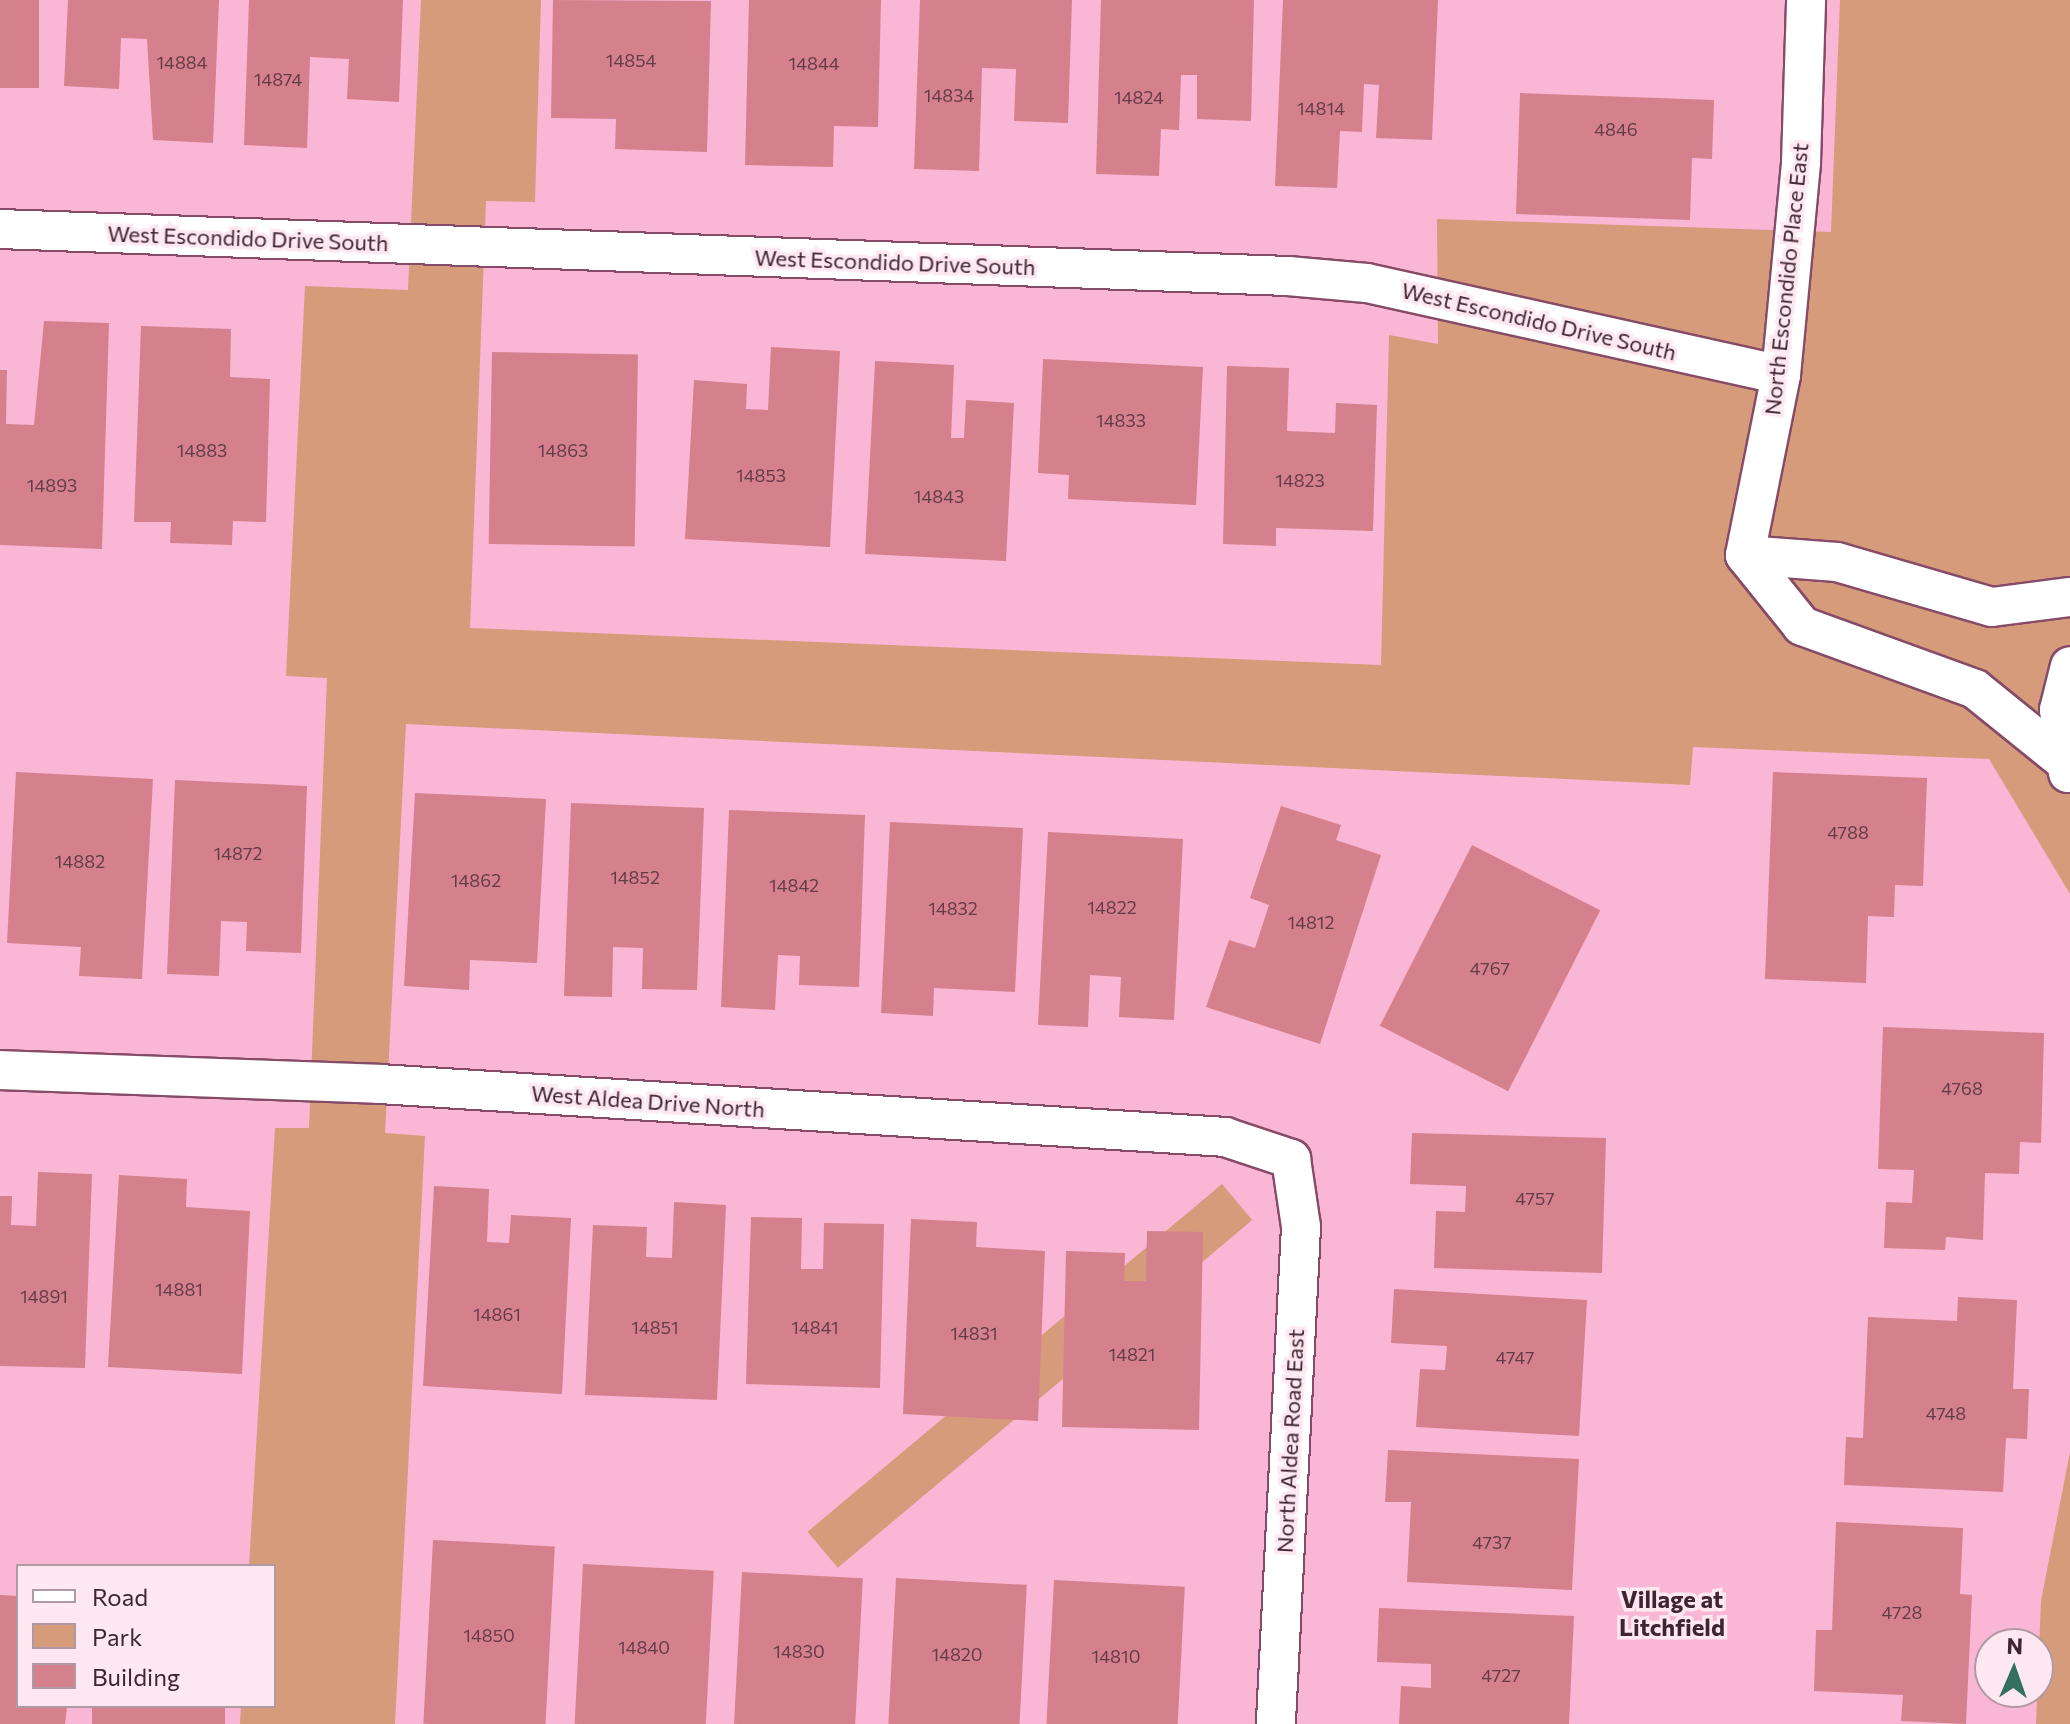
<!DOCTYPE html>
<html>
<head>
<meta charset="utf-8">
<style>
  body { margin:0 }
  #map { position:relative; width:2070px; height:1724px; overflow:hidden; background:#fab6d5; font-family:Commissioner,sans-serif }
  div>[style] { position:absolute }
  .green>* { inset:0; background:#d69b7a; transform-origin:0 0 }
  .building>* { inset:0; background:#d5808d; transform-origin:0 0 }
  .roads { filter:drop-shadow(2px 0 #864b67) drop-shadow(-2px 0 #864b67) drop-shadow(0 2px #864b67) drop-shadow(0 -2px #864b67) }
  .street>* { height:38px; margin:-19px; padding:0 19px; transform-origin:19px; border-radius:19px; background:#fff }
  span { translate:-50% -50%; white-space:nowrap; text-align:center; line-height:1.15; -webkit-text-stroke:7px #fde7f0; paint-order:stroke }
  .number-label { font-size:18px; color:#643c48 }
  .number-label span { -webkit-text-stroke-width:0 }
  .street-label { font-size:22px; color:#3f2531 }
  .neighbourhood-label { font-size:24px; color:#3f2531; font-weight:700 }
  .legend { position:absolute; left:16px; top:1564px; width:260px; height:144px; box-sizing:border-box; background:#fde7f0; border:2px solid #b199a4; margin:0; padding:10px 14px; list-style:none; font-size:24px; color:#3f2531 }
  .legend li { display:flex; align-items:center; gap:16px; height:40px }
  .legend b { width:40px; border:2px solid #b199a4 }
  .north { position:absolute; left:1974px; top:1628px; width:80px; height:80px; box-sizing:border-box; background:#fde7f0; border:2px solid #b199a4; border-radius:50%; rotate:2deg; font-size:22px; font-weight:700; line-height:32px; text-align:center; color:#3f2531 }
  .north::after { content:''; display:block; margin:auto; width:28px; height:36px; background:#33715e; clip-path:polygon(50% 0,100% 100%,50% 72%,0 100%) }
</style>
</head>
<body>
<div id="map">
  <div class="green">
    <i style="clip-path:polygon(421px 0,541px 0,535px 202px,486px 201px,470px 628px,1381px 665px,1389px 335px,1438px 344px,1437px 219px,1831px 232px,1840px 0,2070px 0,2070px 894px,1989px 759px,1693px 747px,1690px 785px,406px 724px,385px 1133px,425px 1136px,395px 1724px,240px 1724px,241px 1706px,274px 1706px,274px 1566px,249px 1566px,275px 1128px,309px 1128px,327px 678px,286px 676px,305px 286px,408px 290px)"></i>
    <i style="left:1222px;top:1184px;width:47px;height:541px;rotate:50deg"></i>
    <i style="clip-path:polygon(2070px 1452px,2070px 1724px,2036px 1724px,2041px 1601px)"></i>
  </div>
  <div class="building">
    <i style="left:0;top:0;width:39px;height:88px"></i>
    <i style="clip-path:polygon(68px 0,219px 0,213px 143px,153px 140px,147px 39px,121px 38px,119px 89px,64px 86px)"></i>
    <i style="clip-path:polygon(249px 0,403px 0,399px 102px,347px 99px,349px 59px,310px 57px,307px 148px,244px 145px)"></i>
    <i style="clip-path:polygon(553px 0,711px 1px,707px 152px,615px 149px,616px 119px,551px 118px)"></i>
    <i style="clip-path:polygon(749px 0,881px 0,878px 127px,834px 126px,833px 167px,745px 165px)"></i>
    <i style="clip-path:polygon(920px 0,1072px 0,1068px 123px,1014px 121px,1016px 69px,982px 68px,979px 171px,914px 169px)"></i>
    <i style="clip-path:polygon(1101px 0,1254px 0,1251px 121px,1197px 119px,1197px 75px,1181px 75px,1179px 130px,1161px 129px,1159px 176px,1096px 174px)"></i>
    <i style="clip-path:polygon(1283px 0,1438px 0,1432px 140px,1376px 138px,1379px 85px,1364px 84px,1362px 132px,1340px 131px,1337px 188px,1275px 186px)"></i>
    <i style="clip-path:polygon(1520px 93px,1714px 100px,1712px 159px,1692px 158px,1690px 220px,1516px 214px)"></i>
    <i style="clip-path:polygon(44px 321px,109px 323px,102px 549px,0 545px,0 370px,7px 370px,6px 424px,34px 425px)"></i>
    <i style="clip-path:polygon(141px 326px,231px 329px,230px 377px,270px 379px,266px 522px,233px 521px,232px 545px,170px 543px,171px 522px,134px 522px)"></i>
    <i style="clip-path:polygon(771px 347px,840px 351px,830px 547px,685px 539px,694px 380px,747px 384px,746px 409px,768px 410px)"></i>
    <i style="left:492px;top:352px;width:146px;height:192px;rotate:1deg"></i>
    <i style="clip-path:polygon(1043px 359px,1203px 367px,1196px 505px,1068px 499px,1069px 475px,1038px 473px)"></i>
    <i style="clip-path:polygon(875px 361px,954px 365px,951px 438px,964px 438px,966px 400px,1014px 403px,1006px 561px,865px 554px)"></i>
    <i style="clip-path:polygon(1227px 366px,1289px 368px,1287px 431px,1335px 433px,1336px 403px,1377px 405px,1373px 531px,1276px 528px,1276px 546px,1223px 544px)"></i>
    <i style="clip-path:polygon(16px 772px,153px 779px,142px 979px,79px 976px,81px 947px,7px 943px)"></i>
    <i style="clip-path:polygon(1773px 772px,1927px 778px,1923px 886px,1895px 885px,1894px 917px,1868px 916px,1866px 983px,1765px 979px)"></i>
    <i style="clip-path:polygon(175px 780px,307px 786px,301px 953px,246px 951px,247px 922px,221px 921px,219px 976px,167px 974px)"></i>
    <i style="clip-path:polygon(415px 793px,546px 799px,537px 963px,470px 960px,469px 990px,404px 986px)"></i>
    <i style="clip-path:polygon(571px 803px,704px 808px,697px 990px,642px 989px,643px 948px,613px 947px,612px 997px,564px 996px)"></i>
    <i style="clip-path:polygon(1281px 806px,1341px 825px,1336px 840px,1381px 855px,1320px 1044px,1206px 1007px,1229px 940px,1255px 948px,1269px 905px,1250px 898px)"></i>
    <i style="clip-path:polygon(729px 810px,865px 815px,859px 987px,799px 985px,800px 956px,778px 955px,775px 1010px,721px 1007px)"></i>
    <i style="clip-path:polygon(890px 822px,1023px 828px,1015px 992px,934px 988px,933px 1016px,881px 1013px)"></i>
    <i style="clip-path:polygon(1048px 832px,1183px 839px,1174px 1020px,1119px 1017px,1121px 977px,1090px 975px,1088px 1027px,1038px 1025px)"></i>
    <i style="left:1472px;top:845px;width:144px;height:203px;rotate:27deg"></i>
    <i style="clip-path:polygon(1883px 1027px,2044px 1033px,2041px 1143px,2020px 1142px,2019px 1174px,1985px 1173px,1983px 1240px,1946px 1237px,1945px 1250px,1884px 1248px,1886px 1202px,1912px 1203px,1914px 1170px,1878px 1169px)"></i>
    <i style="clip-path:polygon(1412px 1133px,1606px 1138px,1602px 1273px,1434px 1268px,1436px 1211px,1465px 1212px,1466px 1186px,1410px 1184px)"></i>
    <i style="clip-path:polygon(38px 1172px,92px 1174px,85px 1368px,0 1366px,0 1196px,12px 1196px,11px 1225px,36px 1226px)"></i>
    <i style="clip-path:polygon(119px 1175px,187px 1179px,186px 1207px,250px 1211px,242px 1374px,108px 1367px)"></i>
    <i style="clip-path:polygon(434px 1186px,489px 1189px,487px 1242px,509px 1243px,511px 1215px,571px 1218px,562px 1394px,423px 1386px)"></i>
    <i style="clip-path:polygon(674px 1202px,726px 1205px,717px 1400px,585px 1395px,593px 1225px,647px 1227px,646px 1257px,672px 1258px)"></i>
    <i style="clip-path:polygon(751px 1217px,802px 1218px,801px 1269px,823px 1269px,824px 1223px,884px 1224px,880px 1388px,746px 1384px)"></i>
    <i style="clip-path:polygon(911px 1219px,977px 1222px,976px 1247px,1045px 1251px,1038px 1421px,903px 1414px)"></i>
    <i style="clip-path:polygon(1147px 1231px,1203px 1232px,1199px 1430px,1062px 1427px,1066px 1251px,1125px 1253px,1124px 1281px,1146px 1281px)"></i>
    <i style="clip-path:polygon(1394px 1289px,1587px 1300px,1579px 1436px,1416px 1427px,1420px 1369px,1445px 1370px,1447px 1346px,1391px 1343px)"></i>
    <i style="clip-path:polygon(1958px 1297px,2017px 1300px,2013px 1389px,2029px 1389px,2027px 1439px,2006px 1438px,2003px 1492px,1844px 1485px,1846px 1437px,1863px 1438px,1868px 1317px,1957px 1321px)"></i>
    <i style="clip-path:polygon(1388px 1450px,1579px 1459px,1572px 1590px,1407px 1582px,1411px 1502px,1385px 1502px)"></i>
    <i style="clip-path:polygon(1836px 1522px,1963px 1528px,1960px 1594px,1972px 1595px,1966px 1724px,1901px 1721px,1903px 1695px,1814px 1691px,1816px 1630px,1832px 1630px)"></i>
    <i style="left:433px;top:1540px;width:122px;height:184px;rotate:3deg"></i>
    <i style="left:583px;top:1564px;width:131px;height:160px;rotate:3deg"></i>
    <i style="left:742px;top:1572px;width:121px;height:152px;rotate:3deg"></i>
    <i style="left:896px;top:1578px;width:131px;height:146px;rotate:3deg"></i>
    <i style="left:1054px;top:1580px;width:131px;height:144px;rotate:3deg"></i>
    <i style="clip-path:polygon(0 1595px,18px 1596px,18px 1706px,67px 1706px,65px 1724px,0 1724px)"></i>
    <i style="clip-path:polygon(1379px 1608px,1574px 1616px,1569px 1724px,1399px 1724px,1401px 1686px,1431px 1688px,1431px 1664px,1377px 1662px)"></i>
    <i style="left:92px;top:1706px;width:133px;height:18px"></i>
  </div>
  <div class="roads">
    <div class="street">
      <i style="left:0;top:229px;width:1289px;rotate:2.09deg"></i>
      <i style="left:1288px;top:276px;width:79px;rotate:5.1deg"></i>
      <i style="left:1367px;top:283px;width:424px;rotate:12.5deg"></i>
      <i style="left:1745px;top:555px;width:184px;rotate:-78.7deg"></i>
      <i style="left:1781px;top:375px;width:214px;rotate:-84.6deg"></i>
      <i style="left:1801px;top:162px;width:162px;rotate:-88.2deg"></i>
      <i style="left:1745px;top:555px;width:91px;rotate:51.2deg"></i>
      <i style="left:1802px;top:626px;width:184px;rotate:20deg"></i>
      <i style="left:1975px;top:689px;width:113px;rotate:38.9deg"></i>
      <i style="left:1745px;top:555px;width:92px;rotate:4.4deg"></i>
      <i style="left:1837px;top:562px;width:161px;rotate:16.2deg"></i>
      <i style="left:1992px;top:607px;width:79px;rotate:-7.3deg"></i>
      <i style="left:2068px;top:773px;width:64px;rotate:-98.1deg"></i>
      <i style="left:2059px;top:710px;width:45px;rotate:-76deg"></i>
      <i style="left:0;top:1070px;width:379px;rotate:2.1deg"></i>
      <i style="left:379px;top:1084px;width:848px;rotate:3.58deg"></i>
      <i style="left:1225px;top:1137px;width:70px;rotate:18.4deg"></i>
      <i style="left:1291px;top:1159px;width:69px;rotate:81.6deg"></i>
      <i style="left:1301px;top:1227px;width:498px;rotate:92.9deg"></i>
    </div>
  </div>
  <div class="number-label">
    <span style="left:631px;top:60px">14854</span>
    <span style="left:182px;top:62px">14884</span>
    <span style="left:814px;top:63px">14844</span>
    <span style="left:278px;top:79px">14874</span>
    <span style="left:949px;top:95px">14834</span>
    <span style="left:1139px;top:97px">14824</span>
    <span style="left:1321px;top:108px">14814</span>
    <span style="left:1616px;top:129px">4846</span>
    <span style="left:1121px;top:420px">14833</span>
    <span style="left:202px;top:450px">14883</span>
    <span style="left:563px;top:450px">14863</span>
    <span style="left:761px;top:475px">14853</span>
    <span style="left:1300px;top:480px">14823</span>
    <span style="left:52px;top:485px">14893</span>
    <span style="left:939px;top:496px">14843</span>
    <span style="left:1848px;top:832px">4788</span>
    <span style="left:238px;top:853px">14872</span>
    <span style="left:80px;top:861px">14882</span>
    <span style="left:635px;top:877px">14852</span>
    <span style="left:476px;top:880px">14862</span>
    <span style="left:794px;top:885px">14842</span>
    <span style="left:1112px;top:907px">14822</span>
    <span style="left:953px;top:908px">14832</span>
    <span style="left:1311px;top:922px">14812</span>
    <span style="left:1490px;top:968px">4767</span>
    <span style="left:1962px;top:1088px">4768</span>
    <span style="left:1535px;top:1198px">4757</span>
    <span style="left:179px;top:1289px">14881</span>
    <span style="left:44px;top:1296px">14891</span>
    <span style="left:497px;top:1314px">14861</span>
    <span style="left:655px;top:1327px">14851</span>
    <span style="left:815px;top:1327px">14841</span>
    <span style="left:974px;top:1333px">14831</span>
    <span style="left:1132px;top:1354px">14821</span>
    <span style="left:1515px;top:1357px">4747</span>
    <span style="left:1946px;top:1413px">4748</span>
    <span style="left:1492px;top:1542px">4737</span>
    <span style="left:1902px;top:1612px">4728</span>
    <span style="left:489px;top:1635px">14850</span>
    <span style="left:644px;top:1647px">14840</span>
    <span style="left:799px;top:1651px">14830</span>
    <span style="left:957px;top:1654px">14820</span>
    <span style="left:1116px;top:1656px">14810</span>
    <span style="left:1501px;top:1675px">4727</span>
  </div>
  <div class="street-label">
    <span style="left:248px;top:238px;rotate:2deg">West Escondido Drive South</span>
    <span style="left:895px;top:262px;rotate:2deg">West Escondido Drive South</span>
    <span style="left:1786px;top:279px;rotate:-84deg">North Escondido Place East</span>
    <span style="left:1539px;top:321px;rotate:13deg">West Escondido Drive South</span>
    <span style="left:648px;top:1101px;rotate:4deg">West Aldea Drive North</span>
    <span style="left:1290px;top:1441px;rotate:-87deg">North Aldea Road East</span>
  </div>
  <div class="neighbourhood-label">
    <span style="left:1672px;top:1613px">Village at<br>Litchfield</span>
  </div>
  <ul class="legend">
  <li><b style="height:10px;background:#fff"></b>Road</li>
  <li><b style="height:22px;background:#d69b7a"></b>Park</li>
  <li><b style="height:22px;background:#d5808d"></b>Building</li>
  </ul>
  <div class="north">N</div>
</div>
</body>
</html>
